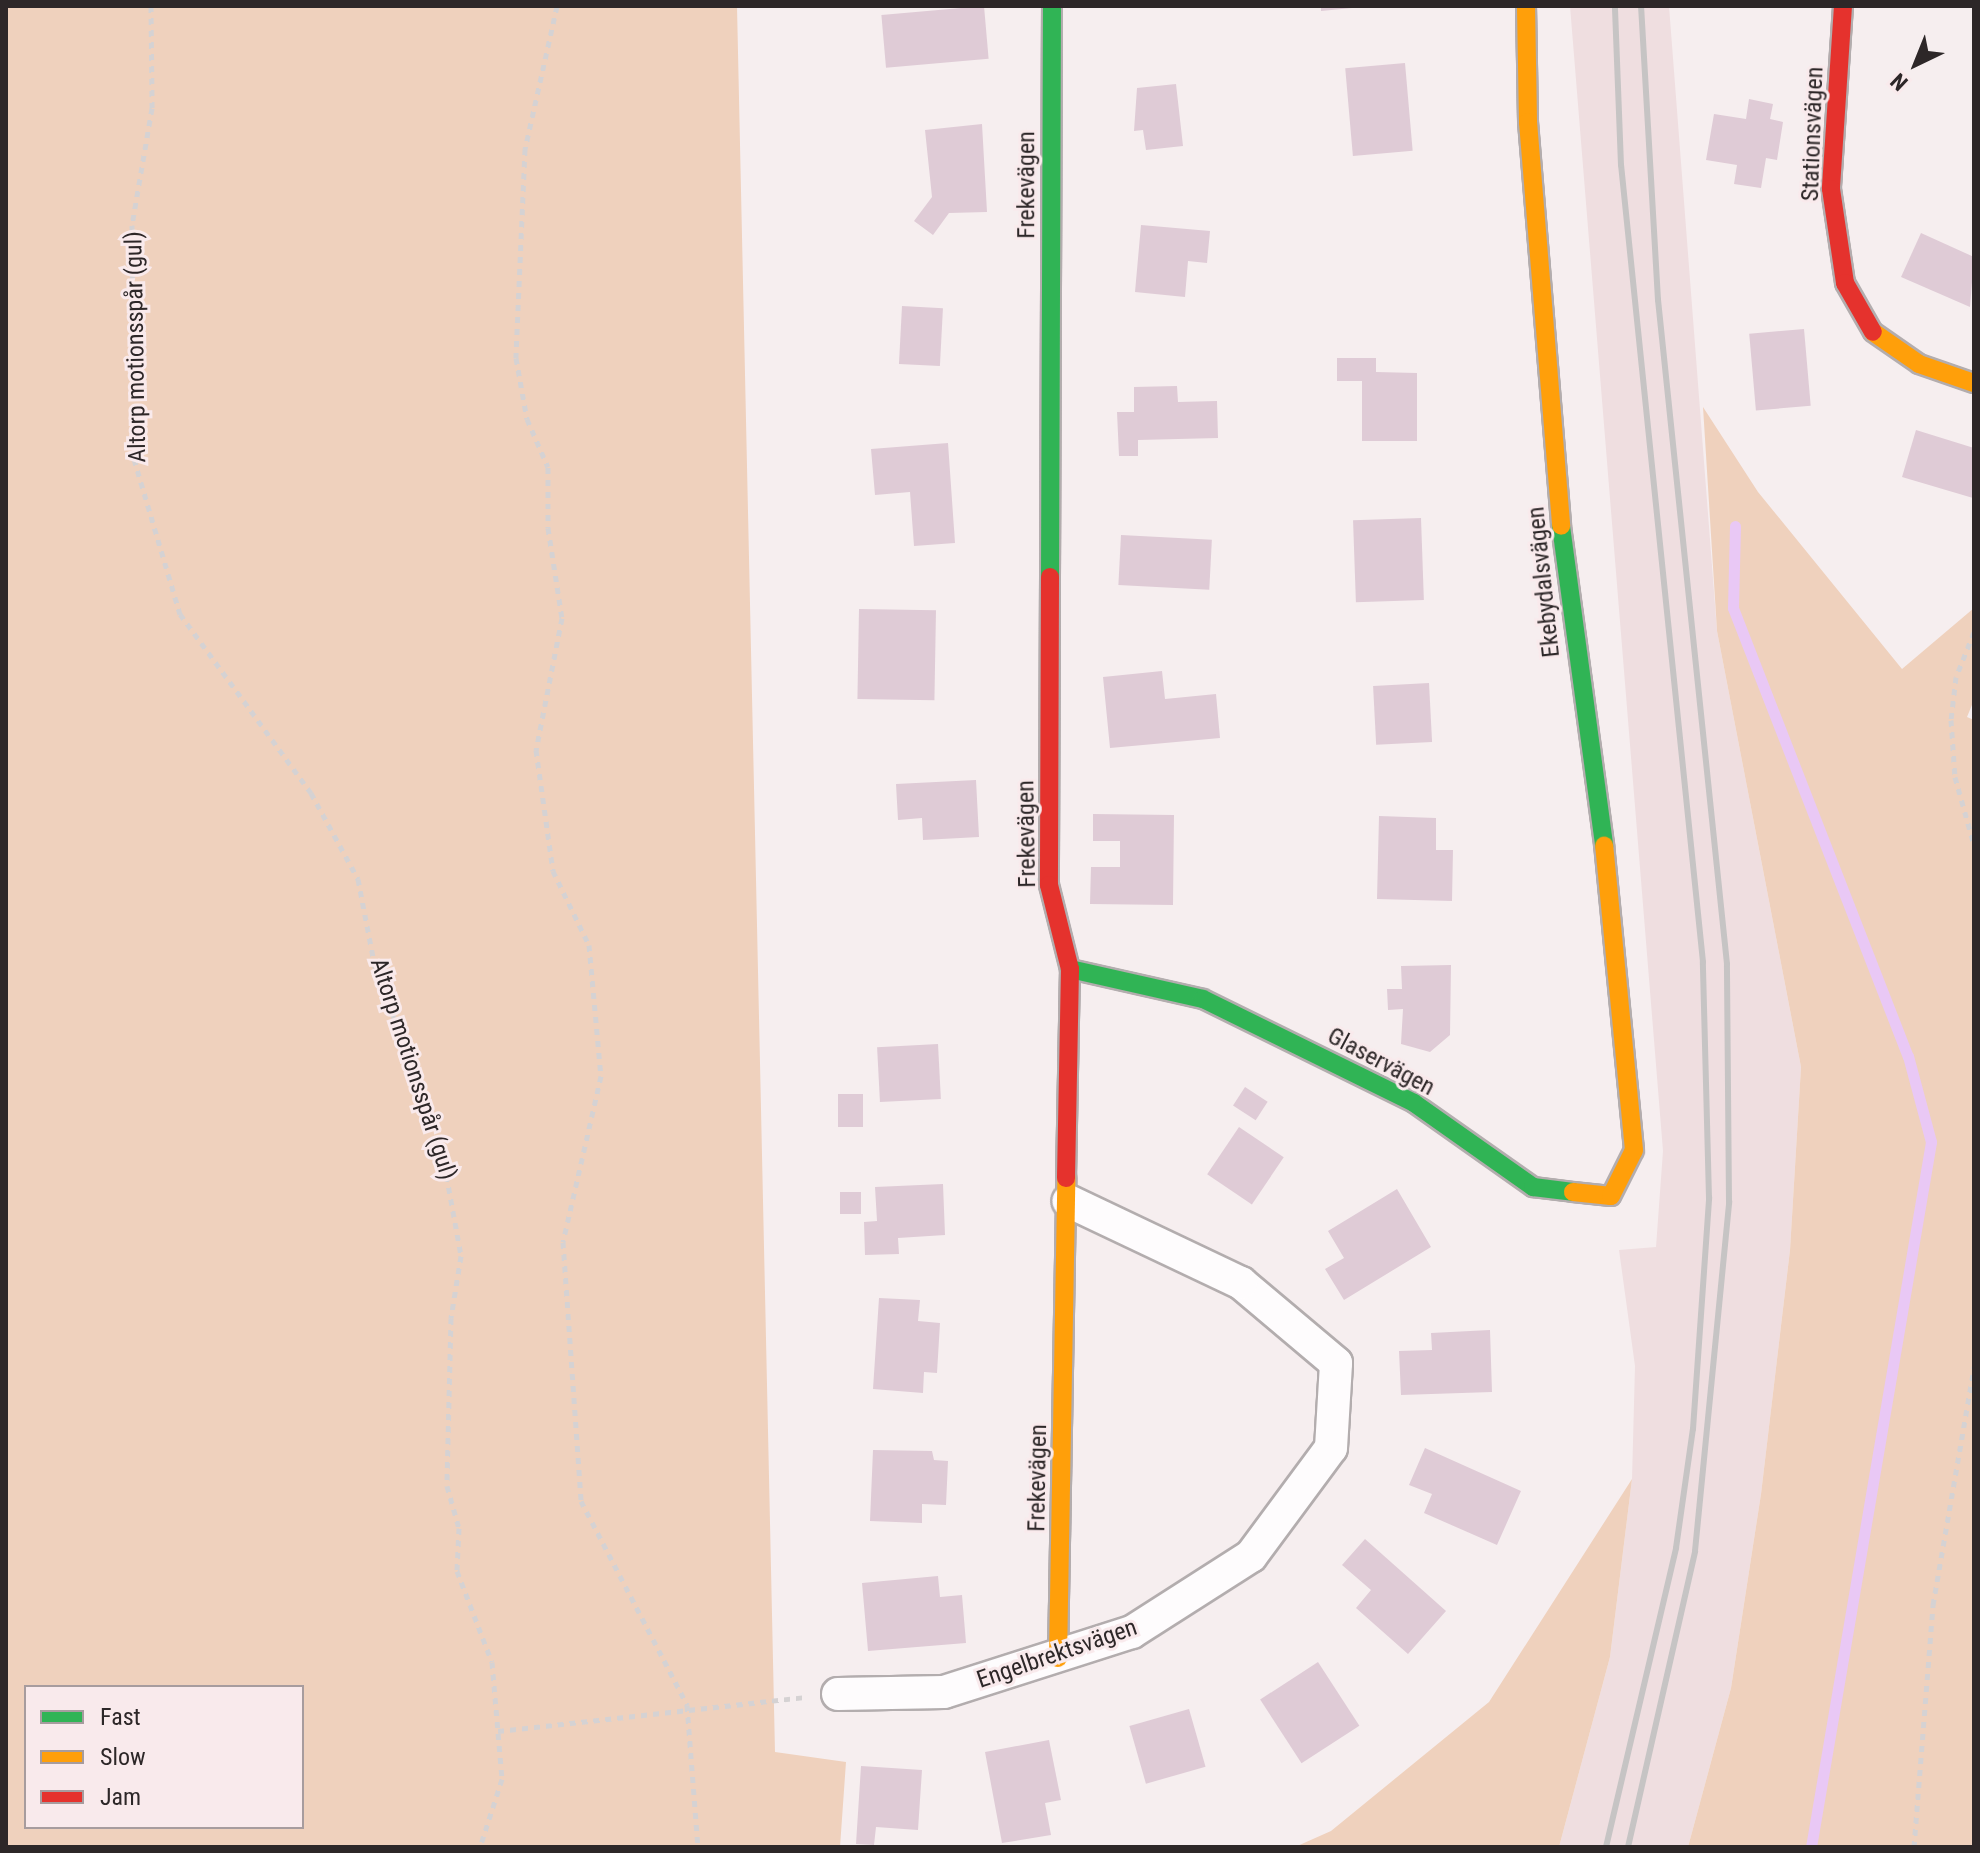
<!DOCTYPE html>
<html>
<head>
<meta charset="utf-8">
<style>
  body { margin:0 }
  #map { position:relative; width:1980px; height:1853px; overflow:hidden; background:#f6eeef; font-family:"Roboto Condensed",sans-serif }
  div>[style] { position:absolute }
  .built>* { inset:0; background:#efdee0 }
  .green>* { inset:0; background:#efd1bd }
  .stream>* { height:11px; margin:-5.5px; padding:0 5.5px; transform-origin:5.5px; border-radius:5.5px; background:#e9c8f5 }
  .building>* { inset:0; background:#dfcbd6; transform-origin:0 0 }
  .path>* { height:5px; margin-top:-2.5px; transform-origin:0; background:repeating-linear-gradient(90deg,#d5d2d3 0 6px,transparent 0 12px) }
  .roads { filter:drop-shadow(2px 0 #b3adae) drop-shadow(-2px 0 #b3adae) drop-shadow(0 2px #b3adae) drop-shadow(0 -2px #b3adae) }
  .street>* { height:32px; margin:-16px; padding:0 16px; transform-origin:16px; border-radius:16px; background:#fefcfd }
  .fast>* { height:18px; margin:-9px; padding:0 9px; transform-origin:9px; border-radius:9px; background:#30b455 }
  .slow>* { height:18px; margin:-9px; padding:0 9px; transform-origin:9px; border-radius:9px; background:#ff9f0a }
  .jam>* { height:18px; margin:-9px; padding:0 9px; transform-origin:9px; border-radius:9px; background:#e5322d }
  .rail>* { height:6px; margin:-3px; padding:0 3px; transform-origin:3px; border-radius:3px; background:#c6c4c4 }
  span { translate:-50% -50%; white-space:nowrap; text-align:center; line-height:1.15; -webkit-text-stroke:6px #f9eaec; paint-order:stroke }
  .street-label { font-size:24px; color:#2d2728 }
  .frame { position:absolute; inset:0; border:8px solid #2d2728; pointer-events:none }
  .legend { position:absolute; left:24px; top:1685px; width:280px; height:144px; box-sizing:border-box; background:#f9eaec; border:2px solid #a79c9e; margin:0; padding:10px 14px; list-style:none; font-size:24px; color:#2d2728 }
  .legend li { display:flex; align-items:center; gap:16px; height:40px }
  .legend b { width:40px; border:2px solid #a79c9e }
  .north { position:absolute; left:1876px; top:24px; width:80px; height:80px; -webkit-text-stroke:6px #f9eaec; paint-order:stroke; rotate:223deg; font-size:22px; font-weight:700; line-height:32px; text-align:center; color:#2d2728 }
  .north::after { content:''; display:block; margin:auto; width:28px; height:36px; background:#2d2728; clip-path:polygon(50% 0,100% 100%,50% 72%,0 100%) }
</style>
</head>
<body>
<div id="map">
  <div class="built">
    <i style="clip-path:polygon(1570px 6px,1669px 6px,1717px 631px,1801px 1067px,1790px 1250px,1761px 1494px,1731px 1688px,1688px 1847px,1559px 1847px,1610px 1657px,1632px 1479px,1635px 1366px,1619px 1250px,1656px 1247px,1663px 1151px)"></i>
  </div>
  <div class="green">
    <i style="clip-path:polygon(evenodd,6px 6px,737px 6px,775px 1752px,846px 1762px,840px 1847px,6px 1847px,6px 6px,26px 1687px,302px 1687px,302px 1827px,26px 1827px,26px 1687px)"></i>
    <i style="clip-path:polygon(1703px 407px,1758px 492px,1902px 669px,1974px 608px,1974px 700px,1967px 717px,1974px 720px,1974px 1847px,1688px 1847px,1731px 1688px,1761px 1494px,1790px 1250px,1801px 1067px,1717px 631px)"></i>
    <i style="clip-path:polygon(1632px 1479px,1610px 1657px,1559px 1847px,1295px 1847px,1331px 1831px,1489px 1702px)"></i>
  </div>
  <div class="stream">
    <i style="left:1735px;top:526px;width:82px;rotate:91.4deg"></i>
    <i style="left:1733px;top:608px;width:481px;rotate:68.7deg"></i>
    <i style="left:1908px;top:1056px;width:89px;rotate:75deg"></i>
    <i style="left:1931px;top:1142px;width:715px;rotate:99.66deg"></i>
  </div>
  <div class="building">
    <i style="left:984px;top:6px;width:53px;height:103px;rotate:85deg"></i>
    <i style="clip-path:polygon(1321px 6px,1352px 6px,1352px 8px,1321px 11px)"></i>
    <i style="left:1405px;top:63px;width:88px;height:60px;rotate:85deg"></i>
    <i style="clip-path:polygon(1176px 84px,1183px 146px,1146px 150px,1143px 130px,1134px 131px,1137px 88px)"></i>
    <i style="clip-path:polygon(1749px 99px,1773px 104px,1770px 119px,1783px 122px,1777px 160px,1766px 158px,1761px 188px,1734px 184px,1737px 165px,1706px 160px,1714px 114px,1746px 119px)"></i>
    <i style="clip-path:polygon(982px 124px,987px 212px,949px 213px,933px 235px,914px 221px,932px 197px,925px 130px)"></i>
    <i style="clip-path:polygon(1141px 225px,1210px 231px,1207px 263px,1188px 261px,1185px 297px,1135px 292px)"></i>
    <i style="clip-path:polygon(1921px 233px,1974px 257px,1970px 307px,1901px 277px)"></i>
    <i style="left:902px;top:306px;width:41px;height:58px;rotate:3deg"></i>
    <i style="left:1804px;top:329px;width:77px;height:55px;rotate:85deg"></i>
    <i style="clip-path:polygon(1337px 358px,1376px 358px,1376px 372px,1417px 373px,1417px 441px,1362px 441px,1362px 381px,1337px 381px)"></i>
    <i style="clip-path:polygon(1177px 386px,1178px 402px,1217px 401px,1218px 438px,1138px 440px,1138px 456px,1119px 456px,1117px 412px,1134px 412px,1134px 387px)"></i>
    <i style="clip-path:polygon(1916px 430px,1974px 448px,1973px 498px,1902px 477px)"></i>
    <i style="clip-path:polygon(948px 443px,955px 543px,914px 546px,910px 492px,875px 495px,871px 449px)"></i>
    <i style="left:1421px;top:518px;width:82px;height:68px;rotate:88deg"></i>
    <i style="left:1121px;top:535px;width:91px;height:50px;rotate:3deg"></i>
    <i style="left:859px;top:609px;width:77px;height:90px;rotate:1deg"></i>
    <i style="clip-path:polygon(1162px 671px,1165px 699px,1216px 694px,1220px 738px,1110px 748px,1103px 677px)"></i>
    <i style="left:1429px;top:683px;width:59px;height:56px;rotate:87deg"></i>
    <i style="clip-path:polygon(976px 780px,979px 837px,923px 840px,922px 818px,898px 820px,896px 784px)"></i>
    <i style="clip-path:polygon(1093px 814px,1174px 815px,1173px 905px,1090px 904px,1091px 867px,1120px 867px,1120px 841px,1093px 841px)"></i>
    <i style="clip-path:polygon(1379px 816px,1436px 818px,1436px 850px,1453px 850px,1452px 901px,1377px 899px)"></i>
    <i style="clip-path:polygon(1451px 965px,1450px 1035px,1430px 1052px,1401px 1044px,1403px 1009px,1388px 1010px,1387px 989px,1402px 989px,1401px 966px)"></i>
    <i style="left:938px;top:1044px;width:55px;height:61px;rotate:87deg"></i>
    <i style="left:1245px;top:1087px;width:27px;height:22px;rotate:33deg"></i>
    <i style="left:838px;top:1094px;width:25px;height:33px"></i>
    <i style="left:1239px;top:1127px;width:54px;height:57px;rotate:34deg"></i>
    <i style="clip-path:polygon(943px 1184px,945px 1235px,898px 1238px,899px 1254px,865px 1255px,864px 1222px,877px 1221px,875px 1187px)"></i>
    <i style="clip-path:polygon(1397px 1189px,1431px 1247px,1344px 1300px,1325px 1269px,1344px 1258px,1328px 1231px)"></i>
    <i style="left:840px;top:1192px;width:21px;height:22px"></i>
    <i style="clip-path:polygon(879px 1298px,920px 1300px,918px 1321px,940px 1323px,937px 1373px,924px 1372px,923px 1393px,873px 1389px)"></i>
    <i style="clip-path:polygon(1490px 1330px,1492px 1392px,1401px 1395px,1399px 1351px,1432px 1350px,1431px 1333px)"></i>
    <i style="clip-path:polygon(1425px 1448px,1521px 1491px,1497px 1545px,1424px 1513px,1432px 1494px,1409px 1485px)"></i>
    <i style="clip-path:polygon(873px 1450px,932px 1451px,934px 1460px,948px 1461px,946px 1505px,922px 1504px,922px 1523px,870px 1521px)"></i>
    <i style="clip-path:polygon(1365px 1539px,1446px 1611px,1408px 1654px,1356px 1608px,1371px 1590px,1342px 1565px)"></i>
    <i style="clip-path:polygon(938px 1576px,940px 1597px,962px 1595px,966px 1643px,868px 1651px,862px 1583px)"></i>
    <i style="left:1318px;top:1662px;width:76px;height:69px;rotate:57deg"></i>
    <i style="left:1189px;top:1709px;width:60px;height:62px;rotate:74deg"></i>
    <i style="clip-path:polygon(1049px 1740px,1061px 1800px,1045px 1803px,1051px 1835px,1002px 1843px,985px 1752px)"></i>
    <i style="clip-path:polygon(861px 1766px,922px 1770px,918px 1830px,876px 1827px,874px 1845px,856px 1844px)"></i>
  </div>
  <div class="path">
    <i style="left:151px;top:6px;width:102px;rotate:89.4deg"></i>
    <i style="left:152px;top:108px;width:119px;rotate:99.7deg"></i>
    <i style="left:132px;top:225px;width:234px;rotate:89.5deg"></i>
    <i style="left:134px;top:459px;width:162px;rotate:73.5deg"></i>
    <i style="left:180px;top:614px;width:222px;rotate:53.8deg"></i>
    <i style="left:311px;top:793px;width:98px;rotate:61.3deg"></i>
    <i style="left:358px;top:879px;width:90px;rotate:79.1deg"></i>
    <i style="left:375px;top:967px;width:185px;rotate:69.4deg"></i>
    <i style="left:440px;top:1140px;width:118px;rotate:79.7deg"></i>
    <i style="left:461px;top:1256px;width:63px;rotate:99.2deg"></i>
    <i style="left:451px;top:1318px;width:168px;rotate:91.4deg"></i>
    <i style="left:447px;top:1486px;width:44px;rotate:74.1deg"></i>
    <i style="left:459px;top:1528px;width:43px;rotate:92.7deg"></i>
    <i style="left:457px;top:1571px;width:97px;rotate:69deg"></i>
    <i style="left:492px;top:1662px;width:117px;rotate:85.1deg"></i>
    <i style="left:502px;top:1779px;width:71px;rotate:107.9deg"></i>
    <i style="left:557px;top:6px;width:147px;rotate:102.6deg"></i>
    <i style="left:525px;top:149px;width:209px;rotate:92.5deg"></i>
    <i style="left:516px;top:358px;width:62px;rotate:79.8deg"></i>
    <i style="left:527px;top:419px;width:52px;rotate:66.4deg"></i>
    <i style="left:548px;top:467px;width:61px;rotate:90deg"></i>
    <i style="left:548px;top:528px;width:91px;rotate:81.2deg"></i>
    <i style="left:562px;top:618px;width:135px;rotate:101.1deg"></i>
    <i style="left:536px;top:750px;width:122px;rotate:82deg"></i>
    <i style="left:553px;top:871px;width:82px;rotate:64.1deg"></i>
    <i style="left:589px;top:945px;width:132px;rotate:84.8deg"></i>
    <i style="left:601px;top:1076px;width:170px;rotate:102.9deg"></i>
    <i style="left:563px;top:1242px;width:260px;rotate:86deg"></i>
    <i style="left:581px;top:1501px;width:230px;rotate:62.5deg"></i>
    <i style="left:687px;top:1705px;width:142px;rotate:85.6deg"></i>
    <i style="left:1974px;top:632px;width:48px;rotate:111.8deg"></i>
    <i style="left:1956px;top:677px;width:43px;rotate:96.6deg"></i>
    <i style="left:1951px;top:720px;width:57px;rotate:86deg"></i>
    <i style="left:1955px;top:777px;width:71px;rotate:74.4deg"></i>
    <i style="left:498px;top:1731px;width:311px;rotate:-6.3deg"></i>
    <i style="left:1914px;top:1847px;width:243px;rotate:-85.5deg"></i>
    <i style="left:1933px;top:1605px;width:242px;rotate:-80.2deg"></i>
  </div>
  <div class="roads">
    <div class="street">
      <i style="left:838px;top:1694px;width:106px;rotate:-1.1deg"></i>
      <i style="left:944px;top:1692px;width:197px;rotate:-17.7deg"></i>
      <i style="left:1132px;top:1632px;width:141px;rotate:-32.6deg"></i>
      <i style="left:1251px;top:1556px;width:134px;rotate:-53.5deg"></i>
      <i style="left:1331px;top:1448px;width:85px;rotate:-86.6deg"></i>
      <i style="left:1336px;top:1363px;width:124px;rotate:-139.9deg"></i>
      <i style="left:1241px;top:1283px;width:191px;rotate:-154.6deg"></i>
    </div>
    <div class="fast">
      <i style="left:1561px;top:526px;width:322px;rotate:82.3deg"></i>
      <i style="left:1050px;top:577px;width:571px;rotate:-89.8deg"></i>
      <i style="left:1070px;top:969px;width:136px;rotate:12.7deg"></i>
      <i style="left:1203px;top:999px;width:235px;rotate:26.2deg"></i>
      <i style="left:1414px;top:1103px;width:146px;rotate:35.2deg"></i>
      <i style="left:1533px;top:1187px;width:40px;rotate:7.1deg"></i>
    </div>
    <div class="slow">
      <i style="left:1526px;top:6px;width:116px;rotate:89deg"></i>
      <i style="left:1528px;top:122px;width:405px;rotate:85.3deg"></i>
      <i style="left:1873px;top:332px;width:56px;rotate:34.8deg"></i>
      <i style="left:1919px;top:364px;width:58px;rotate:19.1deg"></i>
      <i style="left:1573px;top:1192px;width:38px;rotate:6deg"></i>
      <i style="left:1611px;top:1196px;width:51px;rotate:-63.4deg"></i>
      <i style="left:1634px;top:1150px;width:306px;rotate:-95.6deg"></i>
      <i style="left:1058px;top:1658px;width:480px;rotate:-89deg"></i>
    </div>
    <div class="jam">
      <i style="left:1843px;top:6px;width:183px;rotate:93.8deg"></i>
      <i style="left:1831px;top:189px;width:95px;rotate:81.5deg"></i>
      <i style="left:1845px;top:283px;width:56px;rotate:60.3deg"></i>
      <i style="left:1050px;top:577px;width:308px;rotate:90.2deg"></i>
      <i style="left:1049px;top:885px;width:87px;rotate:76deg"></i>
      <i style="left:1070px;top:969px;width:209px;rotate:91.1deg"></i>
    </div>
  </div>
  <div class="rail">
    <i style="left:1606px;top:1847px;width:307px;rotate:-76.8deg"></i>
    <i style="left:1676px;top:1548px;width:120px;rotate:-81.9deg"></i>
    <i style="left:1693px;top:1429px;width:232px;rotate:-86deg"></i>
    <i style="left:1709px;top:1198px;width:236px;rotate:-91.5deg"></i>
    <i style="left:1703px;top:962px;width:801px;rotate:-95.87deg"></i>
    <i style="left:1621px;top:165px;width:159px;rotate:-92.2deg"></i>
    <i style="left:1628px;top:1847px;width:303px;rotate:-77.2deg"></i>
    <i style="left:1695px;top:1551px;width:351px;rotate:-84.4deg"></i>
    <i style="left:1729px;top:1202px;width:238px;rotate:-90.5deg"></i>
    <i style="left:1727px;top:964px;width:668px;rotate:-95.93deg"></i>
    <i style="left:1658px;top:300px;width:294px;rotate:-93.3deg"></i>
  </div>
  <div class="street-label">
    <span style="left:1813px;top:134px;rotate:-88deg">Stationsvägen</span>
    <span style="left:1027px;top:185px;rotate:-90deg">Frekevägen</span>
    <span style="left:136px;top:347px;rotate:-91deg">Altorp motionsspår (gul)</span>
    <span style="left:1544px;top:582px;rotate:-96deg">Ekebydalsvägen</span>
    <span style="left:1027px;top:834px;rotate:-91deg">Frekevägen</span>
    <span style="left:1381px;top:1062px;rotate:28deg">Glaservägen</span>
    <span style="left:413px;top:1069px;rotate:72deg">Altorp motionsspår (gul)</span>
    <span style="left:1038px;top:1478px;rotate:-89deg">Frekevägen</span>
    <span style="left:1057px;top:1654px;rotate:-19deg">Engelbrektsvägen</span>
  </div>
  <div class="frame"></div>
  <ul class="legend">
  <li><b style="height:10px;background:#30b455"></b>Fast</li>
  <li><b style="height:10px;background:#ff9f0a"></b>Slow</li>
  <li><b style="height:10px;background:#e5322d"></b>Jam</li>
  </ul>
  <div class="north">N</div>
</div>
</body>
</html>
